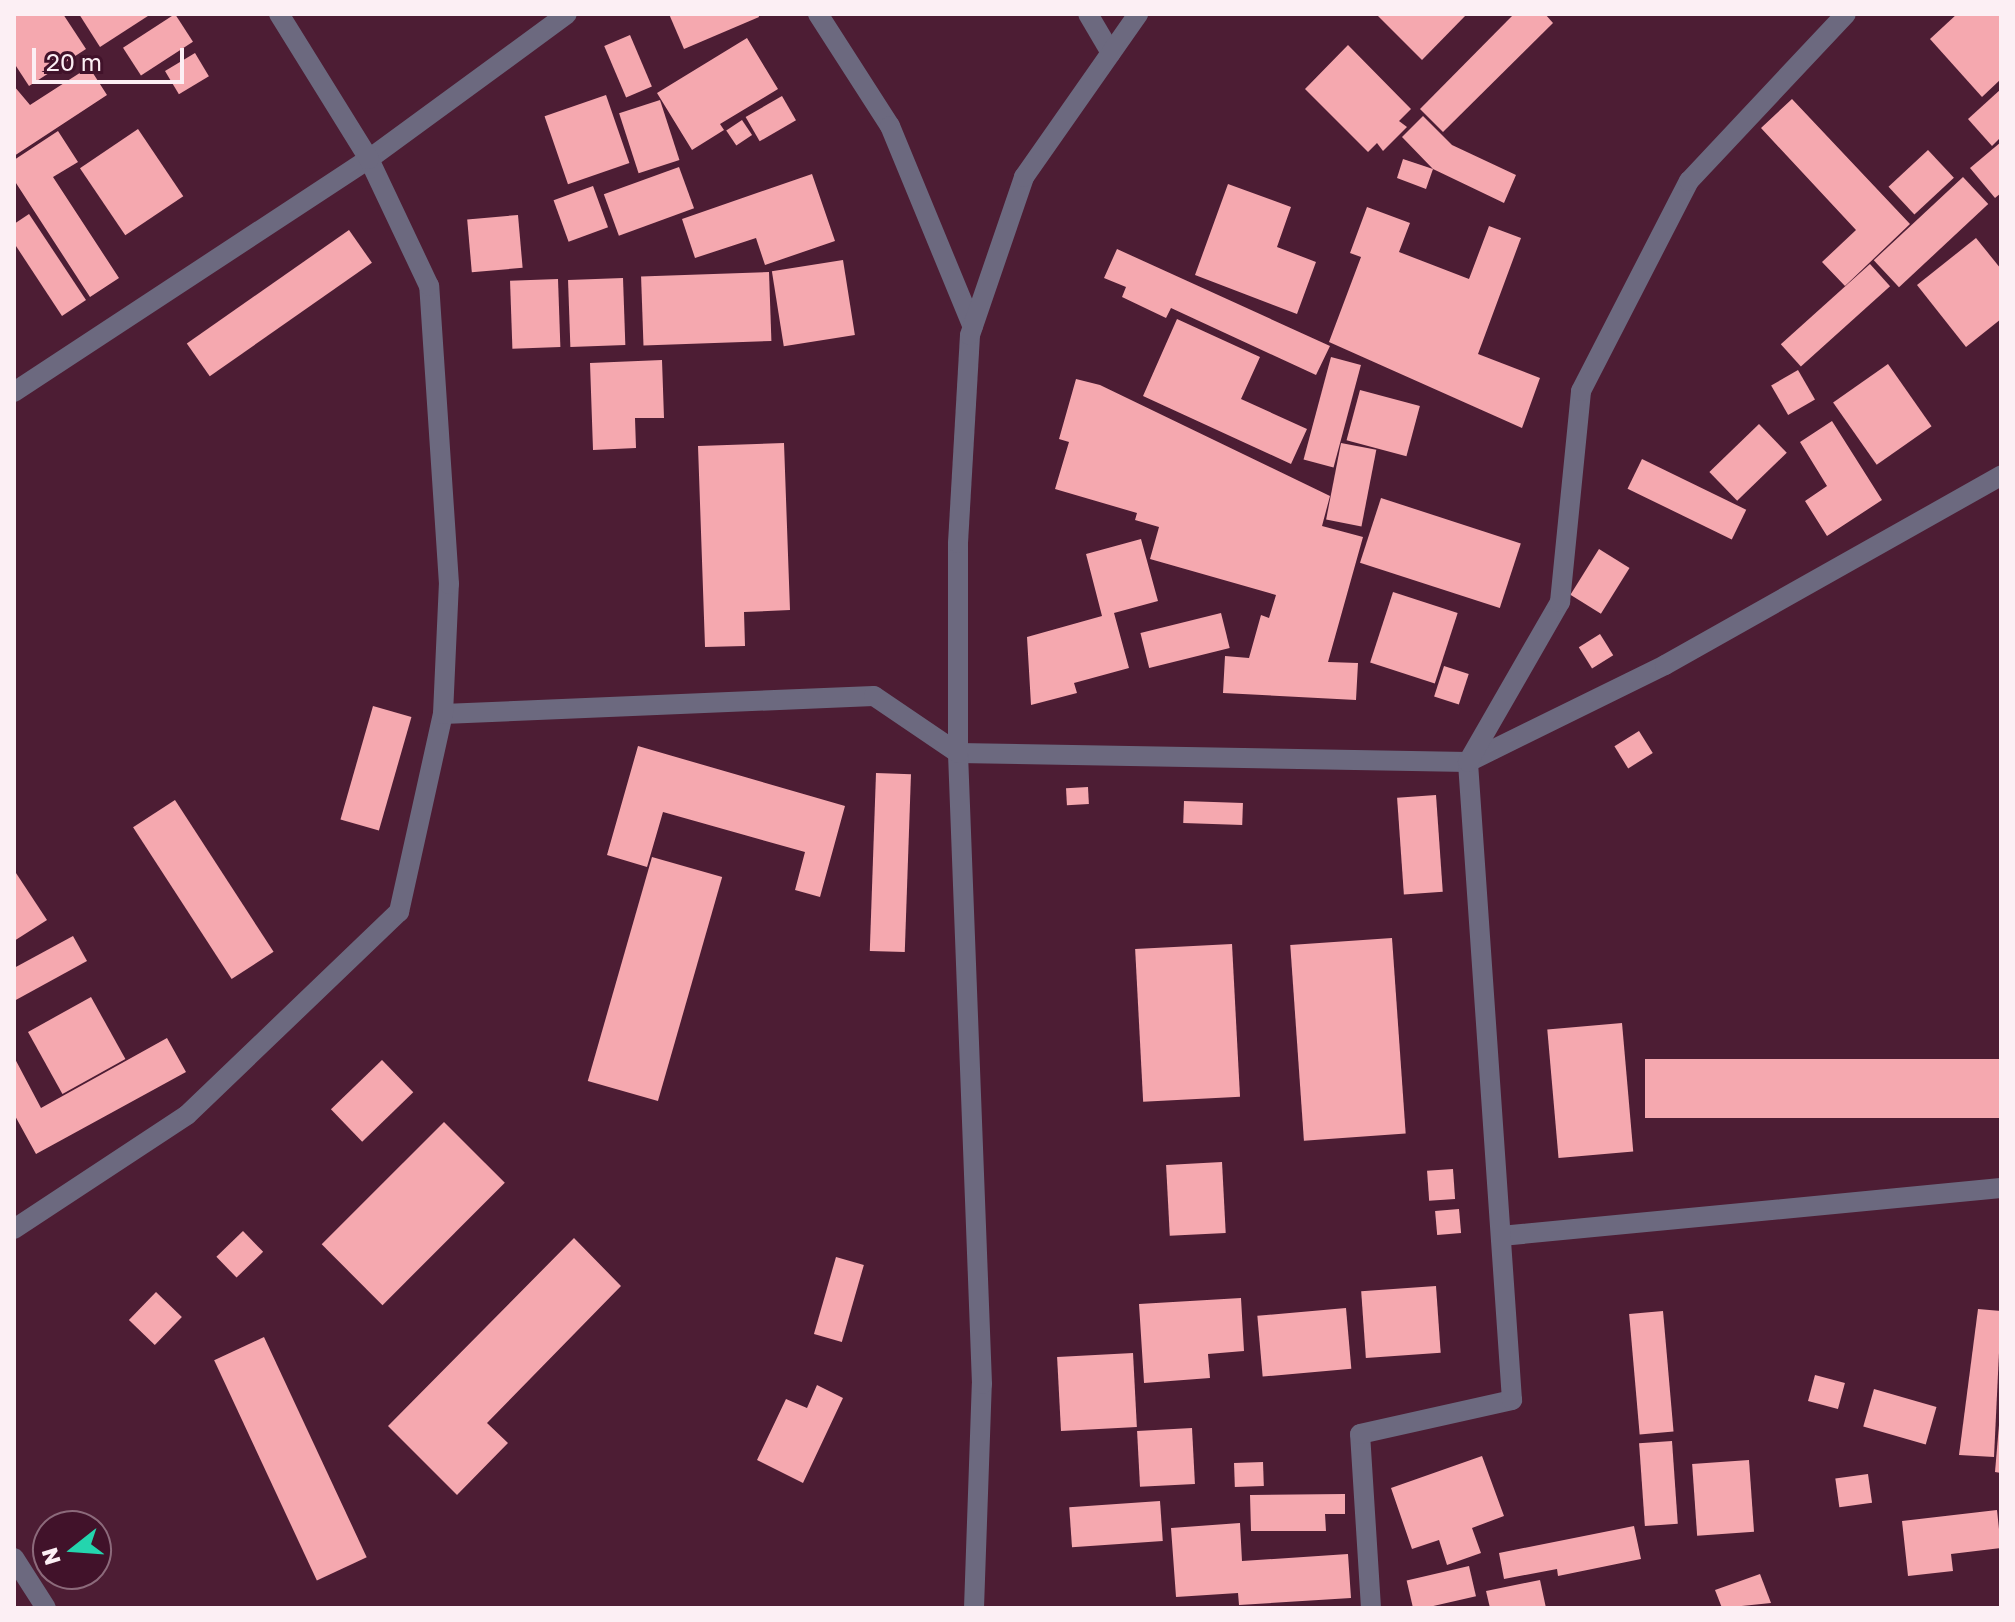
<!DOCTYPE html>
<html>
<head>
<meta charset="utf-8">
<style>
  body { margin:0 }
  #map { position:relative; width:2015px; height:1622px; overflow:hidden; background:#4d1d34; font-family:"Golos Text",sans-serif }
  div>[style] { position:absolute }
  .building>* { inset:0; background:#f5a8af; transform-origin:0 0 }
  .minor>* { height:20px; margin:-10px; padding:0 10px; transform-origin:10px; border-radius:10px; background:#6c697f }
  span { translate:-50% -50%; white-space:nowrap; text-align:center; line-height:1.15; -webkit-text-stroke:8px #41122a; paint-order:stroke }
  .frame { position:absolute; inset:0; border:16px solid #fceff4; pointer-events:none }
  .north { position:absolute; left:32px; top:1510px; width:80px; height:80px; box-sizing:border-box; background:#41122a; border:2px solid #8c6a7b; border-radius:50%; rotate:253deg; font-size:22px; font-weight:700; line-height:32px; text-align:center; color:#fceff4 }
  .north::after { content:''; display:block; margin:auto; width:28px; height:36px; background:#24d5ae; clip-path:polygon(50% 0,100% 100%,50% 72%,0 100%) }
  .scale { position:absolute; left:32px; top:48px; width:152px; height:36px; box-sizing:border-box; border:4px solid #fceff4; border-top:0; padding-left:10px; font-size:24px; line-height:28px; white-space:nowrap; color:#fceff4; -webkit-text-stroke:6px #41122a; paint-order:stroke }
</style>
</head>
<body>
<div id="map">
  <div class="building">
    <i style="clip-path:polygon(14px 14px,63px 14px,86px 49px,29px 86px,14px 63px)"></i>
    <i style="clip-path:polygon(79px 14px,151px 14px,100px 47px)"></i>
    <i style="left:175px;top:14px;width:33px;height:62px;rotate:57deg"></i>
    <i style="clip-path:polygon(669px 14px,758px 14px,759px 17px,684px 49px)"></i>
    <i style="clip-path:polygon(1376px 14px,1467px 14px,1422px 60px)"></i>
    <i style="clip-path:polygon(1514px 14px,1545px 14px,1553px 23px,1443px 132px,1420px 109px)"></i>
    <i style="clip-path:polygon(1957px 14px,2001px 14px,2001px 79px,1982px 97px,1930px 39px)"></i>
    <i style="left:630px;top:35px;width:56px;height:28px;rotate:67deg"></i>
    <i style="clip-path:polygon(747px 38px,778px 89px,720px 124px,724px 130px,692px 150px,657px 93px)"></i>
    <i style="clip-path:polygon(1348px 45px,1411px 109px,1399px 121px,1407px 127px,1383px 151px,1377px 143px,1368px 152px,1305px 89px)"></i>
    <i style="left:195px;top:53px;width:27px;height:35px;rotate:59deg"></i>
    <i style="clip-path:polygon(89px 67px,107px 95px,14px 156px,14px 86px,30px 105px)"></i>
    <i style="clip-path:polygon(2001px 89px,2001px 137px,1992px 146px,1968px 119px)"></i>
    <i style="left:606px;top:95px;width:72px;height:65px;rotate:71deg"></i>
    <i style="left:782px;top:96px;width:28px;height:42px;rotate:60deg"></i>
    <i style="clip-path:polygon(1792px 99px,1910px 224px,1845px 286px,1822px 262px,1856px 230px,1761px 128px)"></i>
    <i style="left:660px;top:100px;width:63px;height:43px;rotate:72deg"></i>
    <i style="clip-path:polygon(1423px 116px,1452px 145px,1516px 175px,1504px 203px,1433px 169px,1426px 189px,1397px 178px,1403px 159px,1433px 169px,1402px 137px)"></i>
    <i style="left:742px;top:120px;width:18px;height:19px;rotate:56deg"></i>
    <i style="left:138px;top:129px;width:81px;height:70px;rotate:56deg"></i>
    <i style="clip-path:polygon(58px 131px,78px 162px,53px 177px,119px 278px,90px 297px,14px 180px,14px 160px)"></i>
    <i style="clip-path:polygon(2001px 142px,2001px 193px,1995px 198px,1970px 168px)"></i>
    <i style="left:1928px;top:150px;width:38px;height:54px;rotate:47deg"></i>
    <i style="left:679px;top:167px;width:44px;height:80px;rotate:70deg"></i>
    <i style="clip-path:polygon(812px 174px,835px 241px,765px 265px,756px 238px,695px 258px,682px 219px)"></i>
    <i style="left:1963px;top:177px;width:37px;height:122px;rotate:47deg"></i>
    <i style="clip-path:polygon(1228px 184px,1291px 207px,1277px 247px,1316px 262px,1297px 314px,1195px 275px)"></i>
    <i style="left:593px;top:186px;width:44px;height:42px;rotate:70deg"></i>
    <i style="clip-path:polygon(1367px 207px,1410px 223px,1399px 252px,1469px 279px,1489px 226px,1521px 238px,1478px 354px,1540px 378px,1522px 428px,1329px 342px,1361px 257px,1350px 253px)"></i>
    <i style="clip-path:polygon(29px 214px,86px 300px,62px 316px,14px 243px,14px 224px)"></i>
    <i style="left:518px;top:215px;width:53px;height:51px;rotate:85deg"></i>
    <i style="left:349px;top:230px;width:40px;height:198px;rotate:55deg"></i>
    <i style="clip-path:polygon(1976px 238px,2001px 269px,2001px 319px,1966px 347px,1917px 285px)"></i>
    <i style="clip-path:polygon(1117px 249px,1330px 346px,1316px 375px,1171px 308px,1166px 318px,1122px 297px,1126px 287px,1104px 278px)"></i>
    <i style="left:843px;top:260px;width:76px;height:72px;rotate:81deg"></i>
    <i style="left:1870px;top:264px;width:30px;height:120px;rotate:48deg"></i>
    <i style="left:769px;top:272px;width:69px;height:128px;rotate:88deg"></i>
    <i style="left:623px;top:278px;width:67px;height:55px;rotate:88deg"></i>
    <i style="left:558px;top:279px;width:68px;height:48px;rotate:88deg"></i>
    <i style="clip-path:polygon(1177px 319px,1260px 357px,1241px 399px,1307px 429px,1291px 464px,1143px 396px)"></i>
    <i style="left:1331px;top:357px;width:31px;height:106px;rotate:15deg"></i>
    <i style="clip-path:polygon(662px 360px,664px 418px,635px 418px,636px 448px,593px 450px,590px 363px)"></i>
    <i style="left:1888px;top:364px;width:76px;height:67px;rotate:55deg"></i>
    <i style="left:1798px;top:370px;width:34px;height:31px;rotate:60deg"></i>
    <i style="clip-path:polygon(1076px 379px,1100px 385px,1330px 496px,1322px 526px,1363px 537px,1328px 662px,1358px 663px,1356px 700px,1223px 693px,1225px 656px,1249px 658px,1261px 615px,1269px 618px,1276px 595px,1150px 559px,1159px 527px,1135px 520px,1137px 513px,1055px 489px,1069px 442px,1059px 439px)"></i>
    <i style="left:1360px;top:390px;width:62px;height:52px;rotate:15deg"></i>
    <i style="clip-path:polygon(1832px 421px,1882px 500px,1827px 536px,1805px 501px,1827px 486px,1800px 442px)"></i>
    <i style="left:1759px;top:424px;width:40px;height:69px;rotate:46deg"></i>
    <i style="clip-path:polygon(784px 443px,790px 610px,744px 612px,745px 646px,705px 647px,698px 446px)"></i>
    <i style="left:1341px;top:443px;width:36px;height:78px;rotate:11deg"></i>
    <i style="left:1642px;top:459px;width:116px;height:33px;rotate:26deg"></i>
    <i style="left:1381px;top:498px;width:147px;height:68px;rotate:18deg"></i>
    <i style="clip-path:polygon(1141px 539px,1158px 601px,1114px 613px,1129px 668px,1074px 683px,1077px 693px,1031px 705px,1027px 637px,1102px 616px,1086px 554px)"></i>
    <i style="left:1599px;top:549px;width:36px;height:54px;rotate:32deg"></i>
    <i style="left:1393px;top:592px;width:68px;height:74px;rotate:18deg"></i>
    <i style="left:1221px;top:613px;width:36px;height:83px;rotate:76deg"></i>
    <i style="left:1600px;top:634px;width:25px;height:25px;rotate:58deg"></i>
    <i style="left:1444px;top:666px;width:26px;height:32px;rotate:18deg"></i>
    <i style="left:373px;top:706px;width:40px;height:118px;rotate:16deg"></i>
    <i style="left:1639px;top:731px;width:26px;height:29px;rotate:58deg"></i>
    <i style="clip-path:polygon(638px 746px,845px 806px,820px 897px,795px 890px,805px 852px,663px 812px,647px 867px,607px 855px)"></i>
    <i style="left:876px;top:773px;width:35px;height:178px;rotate:2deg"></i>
    <i style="left:1088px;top:787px;width:17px;height:22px;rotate:87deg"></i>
    <i style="left:1436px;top:795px;width:97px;height:39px;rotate:86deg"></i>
    <i style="left:175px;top:800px;width:181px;height:50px;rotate:57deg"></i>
    <i style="left:1184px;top:801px;width:59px;height:22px;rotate:2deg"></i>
    <i style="left:652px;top:857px;width:73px;height:233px;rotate:16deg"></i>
    <i style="clip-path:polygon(14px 870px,47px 920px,14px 941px)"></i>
    <i style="clip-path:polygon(73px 936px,87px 961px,14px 1001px,14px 968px)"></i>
    <i style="left:1392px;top:938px;width:196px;height:102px;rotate:86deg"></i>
    <i style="left:1232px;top:944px;width:153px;height:97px;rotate:87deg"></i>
    <i style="left:91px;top:997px;width:71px;height:72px;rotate:61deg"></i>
    <i style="left:1622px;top:1023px;width:129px;height:75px;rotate:85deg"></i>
    <i style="clip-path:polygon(167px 1038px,186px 1072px,36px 1154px,14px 1114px,14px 1057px,41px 1108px)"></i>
    <i style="left:2001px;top:1059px;width:59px;height:356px;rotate:90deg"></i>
    <i style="left:382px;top:1060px;width:45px;height:71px;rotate:46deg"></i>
    <i style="left:444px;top:1122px;width:86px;height:173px;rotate:45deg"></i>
    <i style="left:1222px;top:1162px;width:71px;height:56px;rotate:87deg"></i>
    <i style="left:1453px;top:1169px;width:30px;height:26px;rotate:86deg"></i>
    <i style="left:1459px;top:1209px;width:24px;height:24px;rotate:85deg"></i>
    <i style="left:243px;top:1231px;width:29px;height:37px;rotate:46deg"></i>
    <i style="clip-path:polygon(574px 1238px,621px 1286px,487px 1423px,508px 1443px,457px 1495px,388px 1426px)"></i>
    <i style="left:836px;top:1257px;width:29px;height:80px;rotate:16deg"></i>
    <i style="left:1436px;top:1286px;width:67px;height:75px;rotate:86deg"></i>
    <i style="left:156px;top:1292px;width:36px;height:39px;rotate:44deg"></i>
    <i style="clip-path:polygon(1241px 1298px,1244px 1351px,1208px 1354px,1210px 1378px,1144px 1383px,1139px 1304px)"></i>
    <i style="left:1346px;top:1308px;width:61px;height:89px;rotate:85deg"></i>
    <i style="clip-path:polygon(1978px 1309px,2001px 1311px,1994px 1457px,1959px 1455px)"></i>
    <i style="left:1663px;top:1311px;width:121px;height:34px;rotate:85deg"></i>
    <i style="left:264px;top:1337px;width:243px;height:55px;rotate:65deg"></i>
    <i style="left:1133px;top:1353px;width:74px;height:76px;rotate:87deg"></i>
    <i style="left:1815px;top:1375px;width:31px;height:27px;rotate:15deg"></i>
    <i style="clip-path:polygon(817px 1385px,843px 1398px,803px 1483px,757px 1460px,786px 1399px,807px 1408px)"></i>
    <i style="left:1874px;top:1389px;width:65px;height:39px;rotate:16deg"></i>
    <i style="clip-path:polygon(1999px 1425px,2001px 1425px,2001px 1473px,1995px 1472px)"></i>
    <i style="left:1192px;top:1428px;width:56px;height:55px;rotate:87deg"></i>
    <i style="left:1672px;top:1441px;width:83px;height:33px;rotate:86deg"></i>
    <i style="clip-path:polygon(1482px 1456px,1504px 1516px,1472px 1528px,1481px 1553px,1447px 1565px,1439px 1540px,1412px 1549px,1391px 1488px)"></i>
    <i style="left:1749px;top:1460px;width:72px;height:57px;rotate:86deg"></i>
    <i style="left:1263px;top:1462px;width:24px;height:29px;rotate:88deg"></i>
    <i style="left:1868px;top:1474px;width:29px;height:33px;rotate:82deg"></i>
    <i style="clip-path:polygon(1345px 1494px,1345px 1514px,1325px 1514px,1326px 1531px,1251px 1531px,1250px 1495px)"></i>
    <i style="left:1160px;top:1501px;width:40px;height:91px;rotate:86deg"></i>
    <i style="clip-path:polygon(1997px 1510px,2001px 1548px,1951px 1554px,1953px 1571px,1908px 1576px,1902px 1521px)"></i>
    <i style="clip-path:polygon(1240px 1523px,1242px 1561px,1348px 1554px,1351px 1598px,1239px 1605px,1238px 1593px,1176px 1597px,1171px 1528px)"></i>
    <i style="clip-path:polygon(1634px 1526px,1641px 1559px,1558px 1576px,1557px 1569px,1504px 1579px,1499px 1553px)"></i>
    <i style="left:1469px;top:1566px;width:31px;height:64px;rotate:77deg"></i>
    <i style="clip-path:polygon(1760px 1574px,1771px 1603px,1722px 1608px,1715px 1590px)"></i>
    <i style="clip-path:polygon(1540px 1580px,1546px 1608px,1490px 1608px,1486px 1591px)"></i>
  </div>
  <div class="minor">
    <i style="left:818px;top:14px;width:133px;rotate:57.3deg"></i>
    <i style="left:890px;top:126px;width:217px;rotate:67.6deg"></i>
    <i style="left:1088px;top:14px;width:45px;rotate:59.5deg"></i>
    <i style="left:14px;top:392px;width:425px;rotate:-33.3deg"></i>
    <i style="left:369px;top:159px;width:245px;rotate:-36.2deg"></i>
    <i style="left:443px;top:714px;width:431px;rotate:-2.4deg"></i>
    <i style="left:874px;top:696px;width:102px;rotate:34.2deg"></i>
    <i style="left:958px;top:753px;width:510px;rotate:1.01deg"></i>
    <i style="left:1468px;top:762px;width:220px;rotate:-26.2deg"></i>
    <i style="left:1665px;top:665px;width:386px;rotate:-29.4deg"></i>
    <i style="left:14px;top:1229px;width:207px;rotate:-33.4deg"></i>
    <i style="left:187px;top:1115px;width:294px;rotate:-43.8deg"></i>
    <i style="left:399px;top:912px;width:203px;rotate:-77.5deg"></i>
    <i style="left:443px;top:714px;width:130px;rotate:-87.4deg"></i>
    <i style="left:449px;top:584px;width:299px;rotate:-93.8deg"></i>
    <i style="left:429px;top:286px;width:140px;rotate:-115.3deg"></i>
    <i style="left:369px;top:159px;width:171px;rotate:-121.8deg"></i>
    <i style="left:1501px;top:1236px;width:502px;rotate:-5.48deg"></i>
    <i style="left:14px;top:1558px;width:59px;rotate:57.4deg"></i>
    <i style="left:974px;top:1608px;width:224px;rotate:-88deg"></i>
    <i style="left:982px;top:1384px;width:631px;rotate:-92.18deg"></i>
    <i style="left:958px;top:753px;width:210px;rotate:-90deg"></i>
    <i style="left:958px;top:543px;width:208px;rotate:-86.7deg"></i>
    <i style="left:970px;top:335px;width:167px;rotate:-71.1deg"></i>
    <i style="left:1024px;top:177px;width:199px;rotate:-55deg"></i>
    <i style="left:1371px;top:1608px;width:174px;rotate:-93.6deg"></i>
    <i style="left:1360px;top:1434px;width:156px;rotate:-12.6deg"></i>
    <i style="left:1512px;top:1400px;width:640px;rotate:-93.95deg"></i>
    <i style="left:1468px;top:762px;width:185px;rotate:-60.1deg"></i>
    <i style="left:1560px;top:602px;width:212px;rotate:-84.3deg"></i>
    <i style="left:1581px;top:391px;width:236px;rotate:-62.8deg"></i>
    <i style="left:1689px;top:181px;width:229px;rotate:-46.8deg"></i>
  </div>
  <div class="frame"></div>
  <div class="north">N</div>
  <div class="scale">20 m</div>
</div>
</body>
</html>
